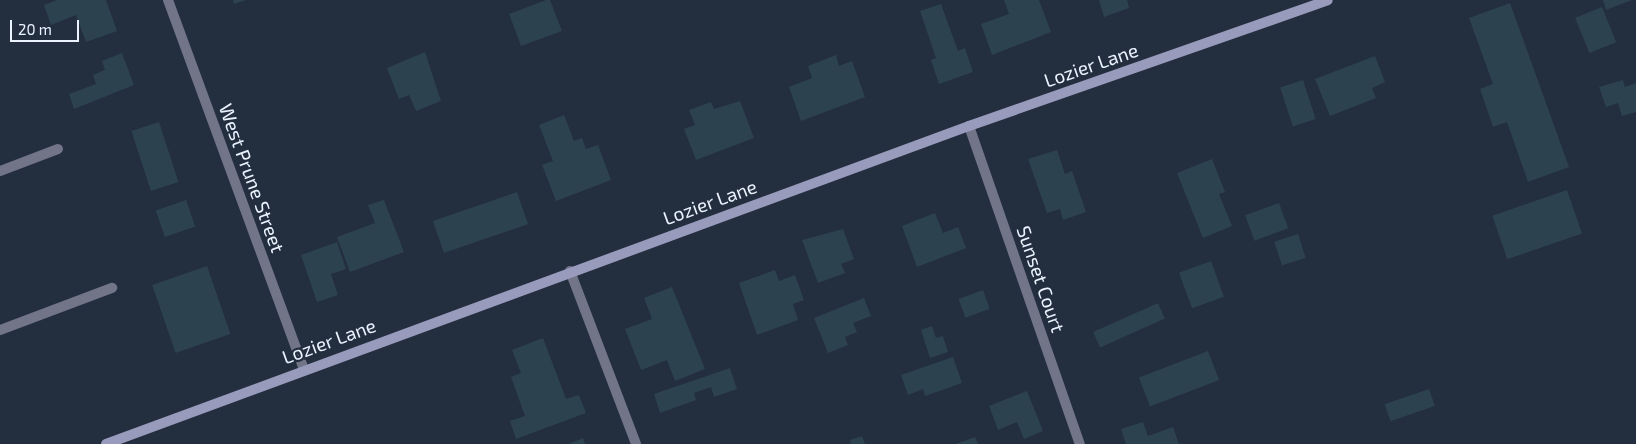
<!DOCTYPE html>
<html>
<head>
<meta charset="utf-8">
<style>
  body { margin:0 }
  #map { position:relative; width:1636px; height:444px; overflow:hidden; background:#232e3f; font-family:"Exo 2",sans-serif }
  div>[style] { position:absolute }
  .building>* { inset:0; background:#2d424f; transform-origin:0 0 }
  .service>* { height:10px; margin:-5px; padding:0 5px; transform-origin:5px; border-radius:5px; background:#727488 }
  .minor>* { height:10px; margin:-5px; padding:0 5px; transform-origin:5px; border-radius:5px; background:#727488 }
  .secondary>* { height:10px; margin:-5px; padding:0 5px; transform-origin:5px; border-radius:5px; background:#989bbb }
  span { translate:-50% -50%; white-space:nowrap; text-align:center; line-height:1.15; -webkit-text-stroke:4.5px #232e3f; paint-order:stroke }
  .street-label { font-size:19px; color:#ebf3fe }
  .scale { position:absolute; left:10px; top:20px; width:69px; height:22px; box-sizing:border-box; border:2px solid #ebf3fe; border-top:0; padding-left:6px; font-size:15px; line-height:18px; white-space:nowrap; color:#ebf3fe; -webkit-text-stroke:4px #232e3f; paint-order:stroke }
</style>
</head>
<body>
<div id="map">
  <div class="building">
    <i style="clip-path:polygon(57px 0,106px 0,117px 31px,86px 42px,76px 15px,51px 25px,44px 5px)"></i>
    <i style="clip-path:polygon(233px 0,246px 0,234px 4px)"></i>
    <i style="clip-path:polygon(546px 0,550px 0,562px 31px,521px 46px,509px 14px)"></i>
    <i style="clip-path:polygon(1004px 0,1039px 0,1051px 32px,992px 55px,981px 24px,1009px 14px)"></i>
    <i style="clip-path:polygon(1099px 0,1127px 0,1129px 8px,1104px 17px)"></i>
    <i style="clip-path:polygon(1603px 0,1632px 0,1606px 10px)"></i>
    <i style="clip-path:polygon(1510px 3px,1569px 167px,1528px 182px,1507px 122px,1493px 127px,1480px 89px,1493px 84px,1469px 18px)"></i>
    <i style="clip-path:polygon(941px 4px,958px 51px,965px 48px,973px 72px,939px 84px,931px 60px,936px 58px,920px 11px)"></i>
    <i style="left:1602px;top:7px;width:38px;height:29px;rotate:68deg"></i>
    <i style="clip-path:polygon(425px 52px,441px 101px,416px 111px,409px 95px,399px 99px,387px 68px)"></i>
    <i style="clip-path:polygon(122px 53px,134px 85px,74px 109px,69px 94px,96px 84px,93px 75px,105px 70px,102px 61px)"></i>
    <i style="clip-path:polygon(836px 55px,839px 66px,852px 61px,865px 97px,801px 121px,789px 87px,812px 78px,808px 66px)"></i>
    <i style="clip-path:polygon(1375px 56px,1385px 82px,1372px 88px,1376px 98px,1330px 116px,1315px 79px)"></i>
    <i style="left:1303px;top:80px;width:41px;height:24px;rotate:72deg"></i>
    <i style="clip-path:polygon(1623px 80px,1625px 87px,1636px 83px,1636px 112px,1622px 116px,1618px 103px,1606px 107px,1599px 87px)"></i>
    <i style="clip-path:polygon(740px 101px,754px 138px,696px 160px,684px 129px,695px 125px,689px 110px,711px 102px,714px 109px)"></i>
    <i style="clip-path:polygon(564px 115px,574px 141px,582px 138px,586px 149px,598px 145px,611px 180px,556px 201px,542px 165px,553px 161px,539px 125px)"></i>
    <i style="left:159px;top:122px;width:63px;height:29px;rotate:72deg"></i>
    <i style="clip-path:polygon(1057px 150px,1065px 174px,1072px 171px,1086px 212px,1063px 220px,1060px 209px,1047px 213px,1028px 159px)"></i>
    <i style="clip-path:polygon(1212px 159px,1225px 192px,1219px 194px,1232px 226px,1203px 238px,1177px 173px)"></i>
    <i style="left:1567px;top:190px;width:46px;height:79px;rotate:71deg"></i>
    <i style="left:517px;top:192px;width:34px;height:89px;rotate:71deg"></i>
    <i style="left:186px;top:200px;width:28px;height:32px;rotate:71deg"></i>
    <i style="clip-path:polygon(384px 200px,404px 252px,350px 272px,337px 237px,375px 223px,368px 205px)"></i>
    <i style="left:1279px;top:203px;width:27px;height:36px;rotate:70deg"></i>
    <i style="clip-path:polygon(935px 213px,943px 233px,958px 227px,966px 248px,917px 267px,902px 226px)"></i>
    <i style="clip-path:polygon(843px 229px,854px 259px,841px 264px,845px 273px,818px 283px,802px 240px)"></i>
    <i style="left:1298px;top:234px;width:25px;height:25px;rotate:72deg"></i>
    <i style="clip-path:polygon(337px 242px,346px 269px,331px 274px,338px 295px,317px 302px,301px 255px)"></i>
    <i style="left:1211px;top:261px;width:38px;height:34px;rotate:70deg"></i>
    <i style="left:207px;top:266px;width:72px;height:58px;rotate:71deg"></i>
    <i style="clip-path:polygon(775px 270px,779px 281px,795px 275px,804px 300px,793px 304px,798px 320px,757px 335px,739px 283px)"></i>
    <i style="clip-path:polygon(672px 287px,705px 369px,675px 381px,667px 360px,641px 370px,625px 329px,652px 319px,644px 298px)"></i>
    <i style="left:983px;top:290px;width:20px;height:26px;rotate:70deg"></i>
    <i style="clip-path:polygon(864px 298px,871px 316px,853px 323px,857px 332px,845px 337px,848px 345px,828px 353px,814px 318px)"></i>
    <i style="left:1158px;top:303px;width:17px;height:71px;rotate:66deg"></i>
    <i style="clip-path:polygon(932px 326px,936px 338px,943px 336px,948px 352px,930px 358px,921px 330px)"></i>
    <i style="clip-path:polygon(543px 338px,566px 399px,579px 395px,586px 413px,516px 439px,510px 421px,525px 416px,511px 377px,521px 373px,512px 350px)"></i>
    <i style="left:1208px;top:351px;width:31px;height:74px;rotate:69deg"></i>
    <i style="clip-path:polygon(953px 357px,962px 383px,925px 396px,923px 389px,908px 395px,901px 375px)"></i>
    <i style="clip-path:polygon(730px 368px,737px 389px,714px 397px,711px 387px,694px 393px,696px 400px,660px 413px,654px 394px)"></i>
    <i style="left:1429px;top:389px;width:18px;height:47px;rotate:71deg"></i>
    <i style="clip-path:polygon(1027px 391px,1043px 431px,1024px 439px,1017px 422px,998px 430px,989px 406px)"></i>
    <i style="clip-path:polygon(1143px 422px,1148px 436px,1173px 427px,1179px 444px,1126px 444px,1121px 429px)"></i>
    <i style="clip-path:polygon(862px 436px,865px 444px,851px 444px,850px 440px)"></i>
    <i style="clip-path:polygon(975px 437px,978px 444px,956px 444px)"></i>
    <i style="clip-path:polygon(583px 438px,585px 444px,569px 444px)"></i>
  </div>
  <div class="service">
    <i style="left:570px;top:271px;width:185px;rotate:69.1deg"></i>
    <i style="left:0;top:330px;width:120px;rotate:-20.6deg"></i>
  </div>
  <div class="minor">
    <i style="left:168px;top:0;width:393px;rotate:69.8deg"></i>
    <i style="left:969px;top:126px;width:337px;rotate:70.8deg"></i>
    <i style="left:0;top:171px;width:62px;rotate:-20.8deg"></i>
  </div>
  <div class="secondary">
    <i style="left:106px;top:444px;width:920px;rotate:-20.23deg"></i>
    <i style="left:969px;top:126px;width:380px;rotate:-19.3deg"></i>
  </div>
  <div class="street-label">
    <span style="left:1091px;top:65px;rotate:-19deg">Lozier Lane</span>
    <span style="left:252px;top:178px;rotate:70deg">West Prune Street</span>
    <span style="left:710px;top:202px;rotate:-20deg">Lozier Lane</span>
    <span style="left:1041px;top:279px;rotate:71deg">Sunset Court</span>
    <span style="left:329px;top:341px;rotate:-20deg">Lozier Lane</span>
  </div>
  <div class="scale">20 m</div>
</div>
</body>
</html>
